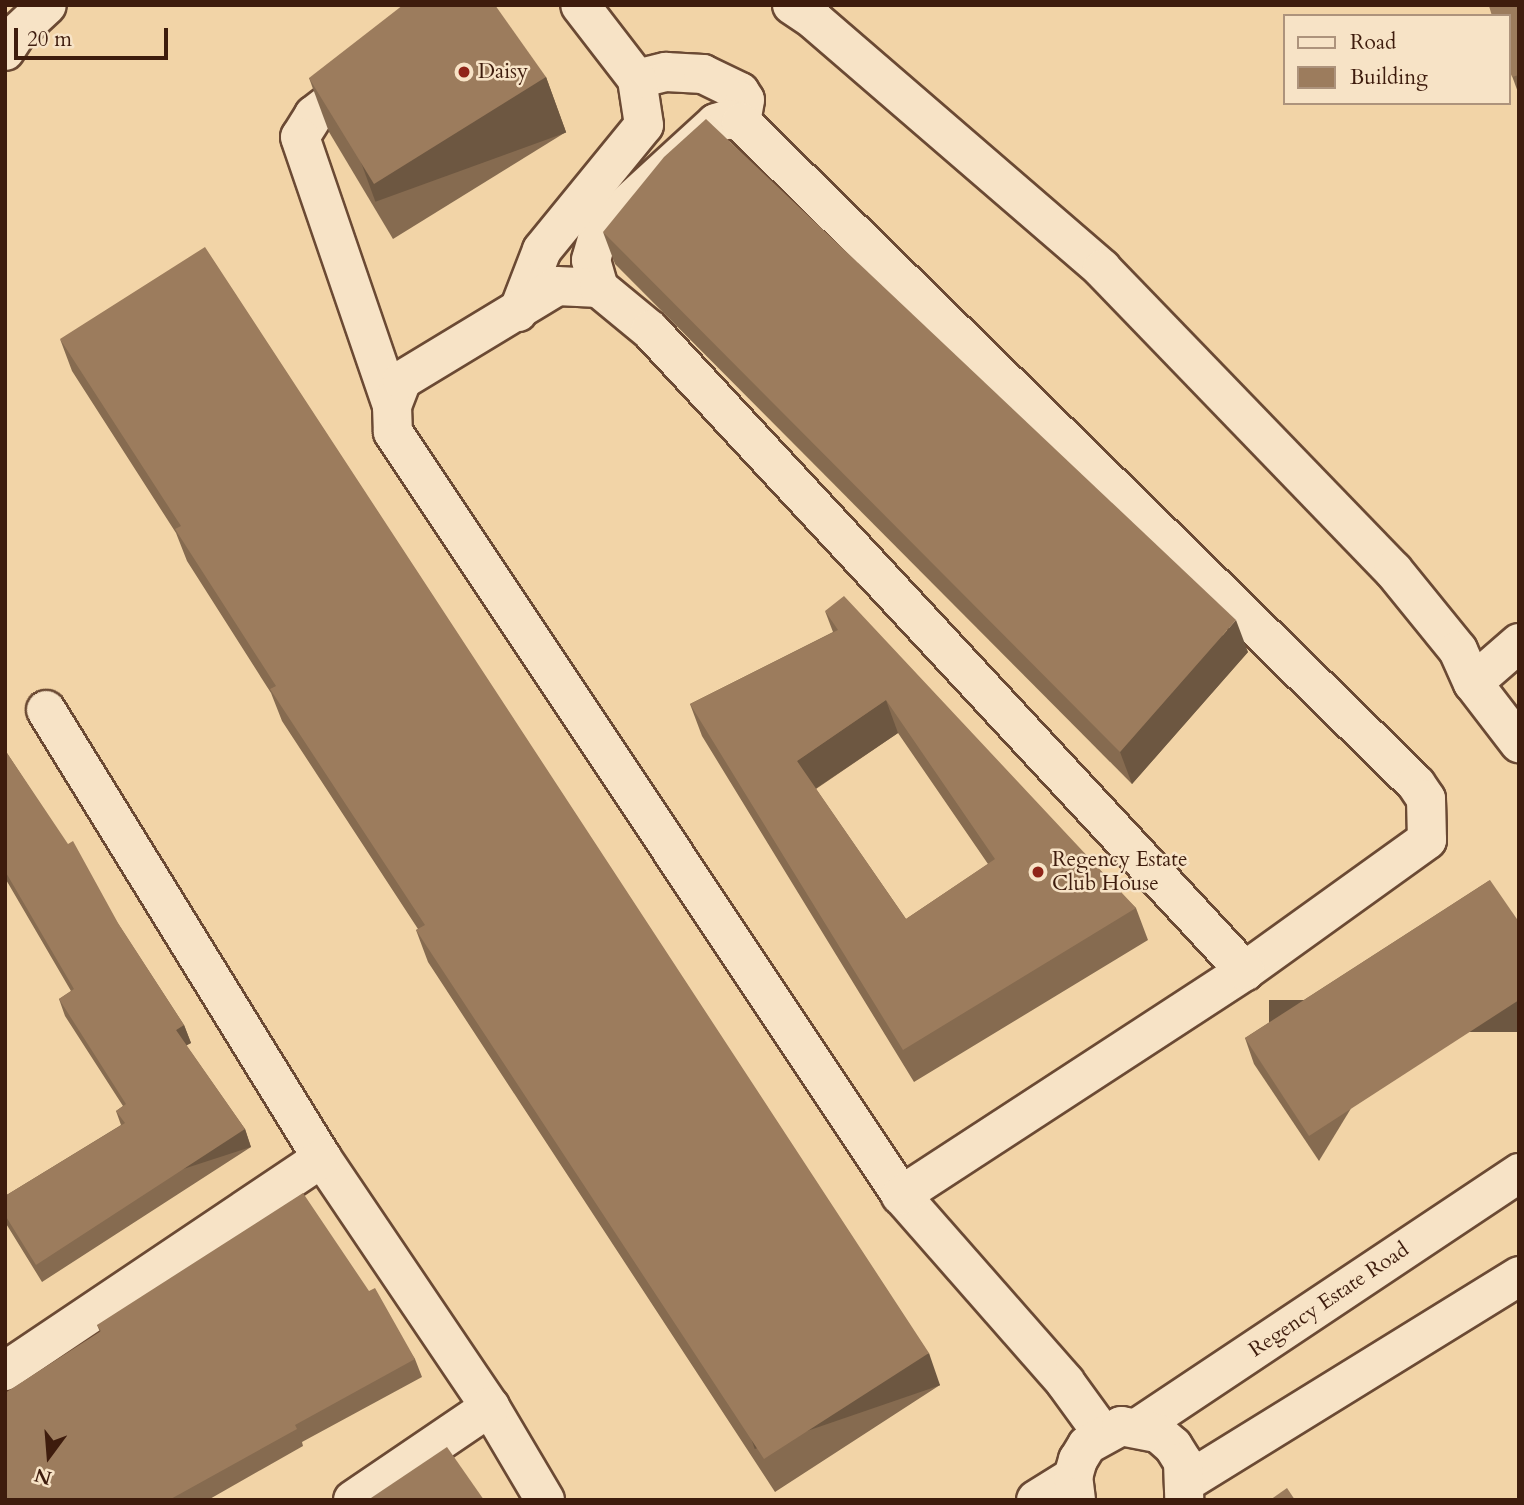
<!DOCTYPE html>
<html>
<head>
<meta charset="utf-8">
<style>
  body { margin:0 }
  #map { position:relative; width:1524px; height:1505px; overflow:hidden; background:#f2d4a7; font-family:Cardo,serif }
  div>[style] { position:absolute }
  .roads { filter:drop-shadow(2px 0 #6b4a34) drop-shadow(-2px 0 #6b4a34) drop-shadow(0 2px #6b4a34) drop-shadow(0 -2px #6b4a34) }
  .minor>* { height:38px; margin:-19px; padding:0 19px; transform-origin:19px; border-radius:19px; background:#f7e3c6 }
  .wall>* { inset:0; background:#866b50 }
  .shaded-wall>* { inset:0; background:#6d5741; transform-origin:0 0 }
  .building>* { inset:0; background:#9c7c5d }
  .dots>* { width:19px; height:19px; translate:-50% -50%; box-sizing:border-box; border:4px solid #f7e3c6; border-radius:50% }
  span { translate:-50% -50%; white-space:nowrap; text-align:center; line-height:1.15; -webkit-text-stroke:5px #f7e3c6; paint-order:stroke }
  .poi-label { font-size:21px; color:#3e1c0d }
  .left { translate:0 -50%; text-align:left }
  .street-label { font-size:21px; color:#3e1c0d }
  .frame { position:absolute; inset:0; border:7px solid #3e1c0d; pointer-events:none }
  .legend { position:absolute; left:1283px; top:14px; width:228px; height:91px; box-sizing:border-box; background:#f7e3c6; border:2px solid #ad937c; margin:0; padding:9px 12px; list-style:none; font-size:21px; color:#3e1c0d }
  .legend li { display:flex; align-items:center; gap:14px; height:35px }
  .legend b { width:35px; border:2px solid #ad937c }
  .north { position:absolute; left:14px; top:1421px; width:70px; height:70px; -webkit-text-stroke:5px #f7e3c6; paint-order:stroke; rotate:196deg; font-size:19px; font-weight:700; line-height:28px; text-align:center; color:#3e1c0d }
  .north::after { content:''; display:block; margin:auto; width:24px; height:32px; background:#3e1c0d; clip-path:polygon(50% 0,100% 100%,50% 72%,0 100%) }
  .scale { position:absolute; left:14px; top:28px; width:154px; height:32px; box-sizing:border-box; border:4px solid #3e1c0d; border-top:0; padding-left:9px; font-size:21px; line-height:24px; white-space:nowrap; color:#3e1c0d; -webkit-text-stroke:5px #f7e3c6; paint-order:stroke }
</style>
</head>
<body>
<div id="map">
  <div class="roads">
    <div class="minor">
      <i style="left:792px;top:5px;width:27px;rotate:34deg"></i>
      <i style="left:814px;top:20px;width:381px;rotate:40.8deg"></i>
      <i style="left:1102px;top:269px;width:419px;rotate:46deg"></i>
      <i style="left:1393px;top:570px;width:103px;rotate:50.9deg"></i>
      <i style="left:1458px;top:650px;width:36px;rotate:66deg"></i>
      <i style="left:1473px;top:683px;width:76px;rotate:52.5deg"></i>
      <i style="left:5px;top:51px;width:20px;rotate:-57deg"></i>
      <i style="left:16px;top:34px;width:42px;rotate:-43.1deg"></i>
      <i style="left:362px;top:78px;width:61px;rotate:142.4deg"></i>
      <i style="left:314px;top:115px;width:26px;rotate:122deg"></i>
      <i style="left:300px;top:137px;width:284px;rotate:71.1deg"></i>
      <i style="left:392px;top:406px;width:26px;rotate:88deg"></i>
      <i style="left:393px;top:432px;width:917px;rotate:56.34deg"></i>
      <i style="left:901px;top:1195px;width:249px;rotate:48.7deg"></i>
      <i style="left:1065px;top:1382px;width:63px;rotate:54deg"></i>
      <i style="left:637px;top:79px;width:30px;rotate:-14deg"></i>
      <i style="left:666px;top:72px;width:37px;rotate:3deg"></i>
      <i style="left:703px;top:74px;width:41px;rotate:25.9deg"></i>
      <i style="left:740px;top:92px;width:9px;rotate:58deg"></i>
      <i style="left:745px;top:100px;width:22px;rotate:100deg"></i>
      <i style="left:599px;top:288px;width:29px;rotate:-106deg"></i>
      <i style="left:591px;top:260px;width:32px;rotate:-74deg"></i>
      <i style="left:600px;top:229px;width:157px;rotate:-42.4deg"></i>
      <i style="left:716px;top:123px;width:14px;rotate:-17deg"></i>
      <i style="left:729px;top:119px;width:12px;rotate:14deg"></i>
      <i style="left:741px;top:122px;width:945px;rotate:44.44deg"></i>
      <i style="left:1416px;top:784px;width:18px;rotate:56deg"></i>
      <i style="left:1426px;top:799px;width:41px;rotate:88.6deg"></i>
      <i style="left:1427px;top:840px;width:224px;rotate:144.3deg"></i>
      <i style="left:1245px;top:971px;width:411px;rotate:146.9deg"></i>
      <i style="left:518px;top:312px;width:66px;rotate:-68.8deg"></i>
      <i style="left:542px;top:250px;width:161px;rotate:-50.8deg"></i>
      <i style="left:644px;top:125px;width:47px;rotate:-98.7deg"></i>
      <i style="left:637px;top:79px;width:93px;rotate:-127.6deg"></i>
      <i style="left:392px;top:406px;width:28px;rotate:-69deg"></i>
      <i style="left:402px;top:380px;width:181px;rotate:-31.2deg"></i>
      <i style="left:557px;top:286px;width:42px;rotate:2.7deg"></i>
      <i style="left:599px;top:288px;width:66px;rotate:39.5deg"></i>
      <i style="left:650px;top:330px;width:875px;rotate:47.13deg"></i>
      <i style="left:1473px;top:683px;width:61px;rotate:-41deg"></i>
      <i style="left:46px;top:710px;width:526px;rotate:58.36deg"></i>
      <i style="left:322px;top:1158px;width:300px;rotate:56deg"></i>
      <i style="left:490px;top:1407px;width:108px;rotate:59.4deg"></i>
      <i style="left:5px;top:1371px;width:382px;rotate:-33.9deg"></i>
      <i style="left:1140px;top:1426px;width:456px;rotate:-33.7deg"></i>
      <i style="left:1186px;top:1482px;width:392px;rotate:-31.7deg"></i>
      <i style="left:353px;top:1500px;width:166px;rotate:-34.2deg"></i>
      <i style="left:1036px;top:1500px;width:44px;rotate:-31.9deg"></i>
      <i style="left:1076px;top:1500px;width:23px;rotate:-97deg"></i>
      <i style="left:1073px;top:1477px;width:18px;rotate:-74deg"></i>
      <i style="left:1078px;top:1460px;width:17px;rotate:-59deg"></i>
      <i style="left:1087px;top:1445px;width:39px;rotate:-29deg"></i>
      <i style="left:1121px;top:1426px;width:38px;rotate:11deg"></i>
      <i style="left:1158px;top:1433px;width:20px;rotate:41deg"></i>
      <i style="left:1173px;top:1446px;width:19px;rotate:58deg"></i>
      <i style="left:1183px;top:1462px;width:38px;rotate:88deg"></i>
    </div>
  </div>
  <div class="wall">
    <i style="clip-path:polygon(1519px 5px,1519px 95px,1508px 65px)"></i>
    <i style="clip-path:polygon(546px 77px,566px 132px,393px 239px,329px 132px,309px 78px)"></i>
    <i style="clip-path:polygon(603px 232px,1248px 652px,1132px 784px,615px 264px)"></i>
    <i style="clip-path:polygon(60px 339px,940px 1385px,775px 1492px,428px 962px,416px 930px,418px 929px,282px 721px,271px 693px,187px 561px,176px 533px,72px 371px)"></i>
    <i style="clip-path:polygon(evenodd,825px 611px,1136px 908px,1148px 940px,914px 1082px,702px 736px,690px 704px,833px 632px,825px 611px,898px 733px,988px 864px,906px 919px,816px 789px,898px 733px)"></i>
    <i style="clip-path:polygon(5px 750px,184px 1025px,191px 1043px,186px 1045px,245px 1129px,251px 1147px,42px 1282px,5px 1222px,5px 1196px,121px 1125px,116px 1111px,123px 1106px,65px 1016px,59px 999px,71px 991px,5px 878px)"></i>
    <i style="clip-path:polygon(1490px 880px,1319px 1161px,1254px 1064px,1245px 1038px)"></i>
    <i style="clip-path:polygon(369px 1291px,415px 1359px,422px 1377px,302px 1442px,303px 1446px,208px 1500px,5px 1500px,100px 1332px,97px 1325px)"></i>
  </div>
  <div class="shaded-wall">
    <i style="left:546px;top:77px;width:59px;height:203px;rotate:70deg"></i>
    <i style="clip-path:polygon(1236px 620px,1248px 652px,1132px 784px,1120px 752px)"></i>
    <i style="clip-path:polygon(886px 700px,898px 733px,809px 793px,797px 761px)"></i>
    <i style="left:1519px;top:1000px;width:32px;height:250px;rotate:90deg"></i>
    <i style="clip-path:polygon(184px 1025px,191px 1043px,182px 1048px,176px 1030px)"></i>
    <i style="left:245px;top:1129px;width:19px;height:249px;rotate:72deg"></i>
    <i style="left:929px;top:1353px;width:34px;height:196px;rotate:71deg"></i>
  </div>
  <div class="building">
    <i style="clip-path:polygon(403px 5px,495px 5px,546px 77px,374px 184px,309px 78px)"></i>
    <i style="clip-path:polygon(1519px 5px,1519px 75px,1512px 77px,1508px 65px,1508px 16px,1492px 16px,1489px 6px)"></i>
    <i style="clip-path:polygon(706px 119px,1236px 620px,1120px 752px,603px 232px,664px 157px)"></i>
    <i style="clip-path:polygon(205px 247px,929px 1353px,764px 1459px,416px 930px,425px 925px,270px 689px,276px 686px,175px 529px,181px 526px,60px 339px)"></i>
    <i style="clip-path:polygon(evenodd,844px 596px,1136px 908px,903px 1050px,690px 704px,838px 630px,825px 611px,844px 596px,886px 700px,995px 859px,906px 919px,797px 761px,886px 700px)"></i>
    <i style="clip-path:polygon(5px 750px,68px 844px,73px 841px,118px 923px,184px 1025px,176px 1030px,245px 1129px,36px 1265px,5px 1215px,5px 1196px,125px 1123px,116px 1111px,126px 1104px,59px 999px,74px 989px,5px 871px)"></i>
    <i style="clip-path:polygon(1490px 880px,1519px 922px,1519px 1000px,1309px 1136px,1245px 1038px)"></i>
    <i style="clip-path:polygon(303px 1193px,369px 1291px,375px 1288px,415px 1359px,295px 1425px,297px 1429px,169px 1500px,5px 1500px,5px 1393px,101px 1331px,97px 1325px)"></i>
    <i style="clip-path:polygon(447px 1447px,484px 1500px,368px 1500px)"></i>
    <i style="clip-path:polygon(1287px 1488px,1295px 1500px,1270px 1500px)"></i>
  </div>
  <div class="dots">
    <i style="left:464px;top:72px;background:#8f2418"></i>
    <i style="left:1038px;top:872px;background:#8f2418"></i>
  </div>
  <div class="poi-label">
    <span class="left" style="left:478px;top:72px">Daisy</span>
    <span class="left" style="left:1052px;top:872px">Regency Estate<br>Club House</span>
  </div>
  <div class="street-label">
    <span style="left:1329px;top:1300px;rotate:-34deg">Regency Estate Road</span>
  </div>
  <div class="frame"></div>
  <ul class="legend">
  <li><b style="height:9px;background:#f7e3c6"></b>Road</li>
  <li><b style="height:19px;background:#9c7c5d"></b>Building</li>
  </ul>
  <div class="north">N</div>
  <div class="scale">20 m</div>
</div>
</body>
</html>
